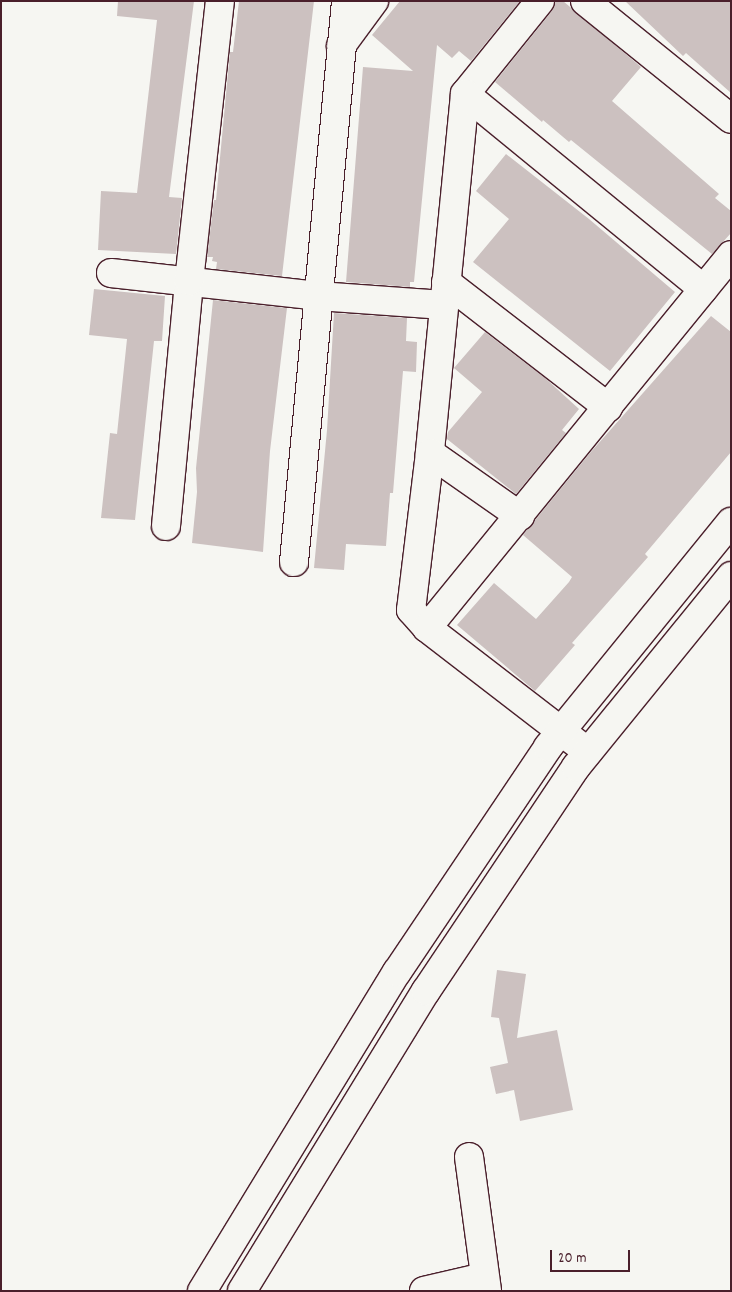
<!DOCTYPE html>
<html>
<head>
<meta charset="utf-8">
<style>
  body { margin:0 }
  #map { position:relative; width:732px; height:1292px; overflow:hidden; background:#f6f6f2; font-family:Dekko,sans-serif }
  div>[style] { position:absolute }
  .building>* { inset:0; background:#ccc1c0 }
  .roads { filter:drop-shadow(1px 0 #4a1f2b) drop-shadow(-1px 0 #4a1f2b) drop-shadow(0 1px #4a1f2b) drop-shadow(0 -1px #4a1f2b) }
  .street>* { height:28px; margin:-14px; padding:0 14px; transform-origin:14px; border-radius:14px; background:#f6f6f2 }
  .secondary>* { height:28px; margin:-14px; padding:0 14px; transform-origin:14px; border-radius:14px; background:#f6f6f2 }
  span { translate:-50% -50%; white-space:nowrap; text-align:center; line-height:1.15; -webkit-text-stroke:5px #f6f6f2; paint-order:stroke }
  .frame { position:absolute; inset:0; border:2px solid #4a1f2b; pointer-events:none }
  .scale { position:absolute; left:550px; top:1250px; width:80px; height:22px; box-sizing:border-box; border:2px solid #4a1f2b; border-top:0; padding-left:6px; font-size:15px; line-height:18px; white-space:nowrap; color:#4a1f2b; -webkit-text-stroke:4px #f6f6f2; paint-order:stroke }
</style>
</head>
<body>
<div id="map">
  <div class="building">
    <i style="clip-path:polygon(118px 1px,194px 1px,169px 197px,182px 198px,176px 254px,98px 250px,101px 191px,137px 193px,157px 20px,117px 16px)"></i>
    <i style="clip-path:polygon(239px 1px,314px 1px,282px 276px,216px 269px,217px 262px,212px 261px,213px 257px,207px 257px,214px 200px,216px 200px,230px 52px,233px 52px)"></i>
    <i style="clip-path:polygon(400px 1px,520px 1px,471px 61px,459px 51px,452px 58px,437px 45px,414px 282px,410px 282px,410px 287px,346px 282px,363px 67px,413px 71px,372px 35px)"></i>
    <i style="clip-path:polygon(555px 1px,563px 1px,641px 67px,612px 101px,719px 194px,715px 198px,731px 211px,731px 233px,712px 254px,571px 140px,569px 142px,543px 120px,542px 122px,495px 82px,552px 11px)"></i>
    <i style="clip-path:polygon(625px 1px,731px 1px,731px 93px,686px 53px,683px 56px)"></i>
    <i style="clip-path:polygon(506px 154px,589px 219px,675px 292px,610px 371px,473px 262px,509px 219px,476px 191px)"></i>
    <i style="clip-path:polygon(94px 289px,165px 296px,162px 341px,154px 341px,135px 520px,101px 518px,110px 433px,117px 434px,127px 339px,89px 335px)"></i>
    <i style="clip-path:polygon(213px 300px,287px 308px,270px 451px,263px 552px,192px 543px,197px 492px,196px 468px)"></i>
    <i style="clip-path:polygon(334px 313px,407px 318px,406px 341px,417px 342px,416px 372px,403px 371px,393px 493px,390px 493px,386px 546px,346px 544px,344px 570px,314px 568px,327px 430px)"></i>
    <i style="clip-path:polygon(711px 316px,731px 332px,731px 452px,645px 554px,648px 557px,572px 643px,575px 645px,535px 691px,457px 625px,494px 583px,536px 619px,569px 582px,572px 577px,523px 535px,590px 453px)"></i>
    <i style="clip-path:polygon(485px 332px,545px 378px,579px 409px,562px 430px,566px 433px,516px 494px,447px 439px,448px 432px,482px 392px,454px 368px)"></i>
    <i style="clip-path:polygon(497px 970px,526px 974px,517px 1038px,557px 1030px,573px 1110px,520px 1121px,514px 1090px,496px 1094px,490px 1067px,508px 1063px,499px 1018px,491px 1017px)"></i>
  </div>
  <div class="roads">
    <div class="street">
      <i style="left:540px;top:1px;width:119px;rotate:128.9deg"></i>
      <i style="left:465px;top:94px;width:361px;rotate:95.6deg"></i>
      <i style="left:430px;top:453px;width:158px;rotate:96.9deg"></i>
      <i style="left:411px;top:610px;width:24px;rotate:48deg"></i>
      <i style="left:427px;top:628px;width:203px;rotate:37.6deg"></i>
      <i style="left:585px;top:1px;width:188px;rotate:38.9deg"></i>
      <i style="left:341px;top:46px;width:56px;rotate:-53.7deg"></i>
      <i style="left:465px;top:94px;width:308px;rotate:39.3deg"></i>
      <i style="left:111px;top:273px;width:208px;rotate:6.3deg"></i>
      <i style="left:318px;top:296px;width:126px;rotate:4.1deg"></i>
      <i style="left:446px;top:282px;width:205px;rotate:37.7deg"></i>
      <i style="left:430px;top:453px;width:110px;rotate:35deg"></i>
      <i style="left:166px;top:526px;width:246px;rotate:-84.6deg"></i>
      <i style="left:189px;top:281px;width:282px;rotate:-83.7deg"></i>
      <i style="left:294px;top:562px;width:563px;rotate:-84.7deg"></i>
      <i style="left:427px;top:628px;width:481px;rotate:-50.8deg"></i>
      <i style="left:469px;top:1157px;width:135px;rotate:82.3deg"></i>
      <i style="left:424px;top:1291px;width:62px;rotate:-13.1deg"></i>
    </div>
    <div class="secondary">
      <i style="left:202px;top:1291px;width:374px;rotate:-58.6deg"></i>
      <i style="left:397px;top:972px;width:271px;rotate:-56.1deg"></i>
      <i style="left:548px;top:747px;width:290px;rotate:-50.9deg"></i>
      <i style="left:242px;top:1291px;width:352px;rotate:-58.5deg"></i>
      <i style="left:426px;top:991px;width:270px;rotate:-56.2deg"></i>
      <i style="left:576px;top:767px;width:246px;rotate:-50.9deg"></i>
    </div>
  </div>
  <div class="frame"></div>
  <div class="scale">20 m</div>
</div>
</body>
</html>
